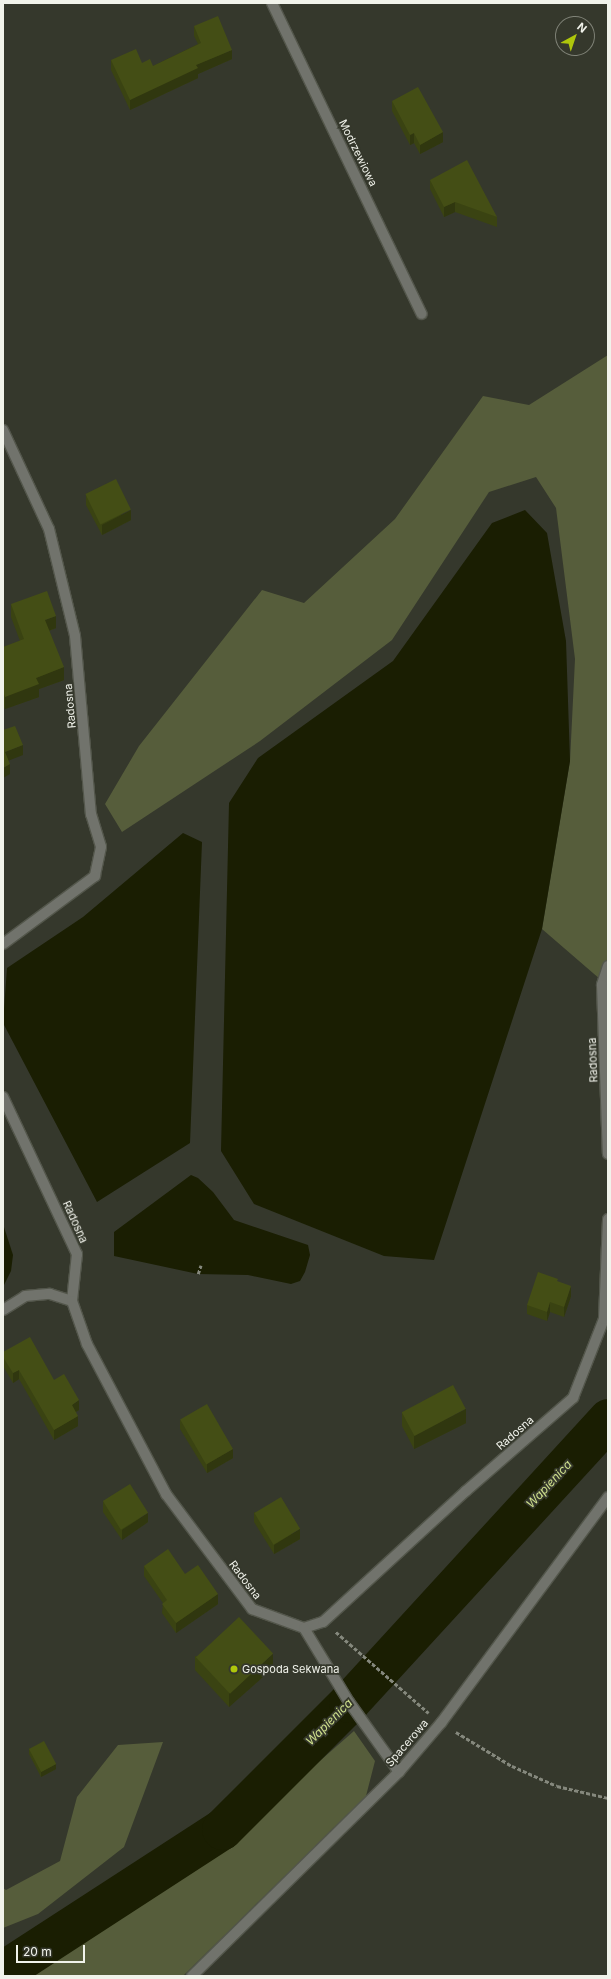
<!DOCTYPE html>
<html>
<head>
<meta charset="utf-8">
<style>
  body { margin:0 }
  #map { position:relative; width:611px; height:1979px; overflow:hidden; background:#35382c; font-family:Inter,sans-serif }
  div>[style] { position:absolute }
  .green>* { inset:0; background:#565d3b }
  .water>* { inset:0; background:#1a1e02 }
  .river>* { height:41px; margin:-20.5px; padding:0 20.5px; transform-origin:20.5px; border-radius:20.5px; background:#1a1e02 }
  .path>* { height:2.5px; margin-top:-1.25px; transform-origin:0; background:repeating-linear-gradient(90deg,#85887d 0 4px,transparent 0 6px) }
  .roads { filter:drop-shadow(1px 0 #53564b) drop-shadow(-1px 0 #53564b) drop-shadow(0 1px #53564b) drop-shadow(0 -1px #53564b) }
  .service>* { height:10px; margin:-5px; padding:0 5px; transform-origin:5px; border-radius:5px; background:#71736c }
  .minor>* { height:10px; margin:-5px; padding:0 5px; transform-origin:5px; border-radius:5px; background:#71736c }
  .wall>* { inset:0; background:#3a4312 }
  .shaded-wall>* { inset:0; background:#30370f }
  .building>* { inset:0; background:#444e15; transform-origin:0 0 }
  .dots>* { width:11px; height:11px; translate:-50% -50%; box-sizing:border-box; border:2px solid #35382c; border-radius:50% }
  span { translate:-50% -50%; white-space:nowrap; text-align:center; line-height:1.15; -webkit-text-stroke:3.5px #35382c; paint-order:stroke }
  .street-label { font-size:11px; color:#f1f3eb }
  .poi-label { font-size:11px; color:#f1f3eb }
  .left { translate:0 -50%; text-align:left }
  .water-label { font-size:12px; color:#d0e18d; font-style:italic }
  .frame { position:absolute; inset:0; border:4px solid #f1f3eb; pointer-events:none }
  .north { position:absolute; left:555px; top:16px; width:40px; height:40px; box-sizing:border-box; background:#35382c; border:1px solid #808378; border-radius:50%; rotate:40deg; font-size:11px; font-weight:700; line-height:16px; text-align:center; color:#f1f3eb }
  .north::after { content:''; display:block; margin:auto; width:14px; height:18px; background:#aec60b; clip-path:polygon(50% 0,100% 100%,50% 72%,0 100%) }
  .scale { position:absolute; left:16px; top:1945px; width:69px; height:18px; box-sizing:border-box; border:2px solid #f1f3eb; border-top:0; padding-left:5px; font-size:12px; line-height:14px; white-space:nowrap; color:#f1f3eb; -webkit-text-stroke:3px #35382c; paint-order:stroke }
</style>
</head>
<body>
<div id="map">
  <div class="green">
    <i style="clip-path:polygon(608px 355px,608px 986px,542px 929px,570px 761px,575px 659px,556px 508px,536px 477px,489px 492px,392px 640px,260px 741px,122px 832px,105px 804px,139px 746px,262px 590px,304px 603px,395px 519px,483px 396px,529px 405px)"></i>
    <i style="clip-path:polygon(354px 1731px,375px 1761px,366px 1796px,183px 1976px,27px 1976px,210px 1857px)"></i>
    <i style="clip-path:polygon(163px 1742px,124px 1847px,38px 1914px,3px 1928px,3px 1888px,6px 1890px,60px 1861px,77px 1797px,118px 1745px)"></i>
  </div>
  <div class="water">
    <i style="clip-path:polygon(525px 510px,547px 533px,566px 641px,570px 761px,542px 929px,434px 1260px,384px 1256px,254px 1204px,221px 1151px,229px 803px,258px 758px,393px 661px,492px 523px)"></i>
    <i style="clip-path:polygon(183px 833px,202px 842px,190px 1143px,97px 1202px,3px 1023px,7px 968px,83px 917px)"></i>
    <i style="clip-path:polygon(191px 1175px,198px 1178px,213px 1192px,234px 1220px,308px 1245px,310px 1255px,305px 1272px,300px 1281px,291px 1284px,248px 1275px,198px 1274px,114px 1256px,114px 1232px)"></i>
    <i style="clip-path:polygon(3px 1224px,13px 1255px,11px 1271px,3px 1287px)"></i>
  </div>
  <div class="river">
    <i style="left:3px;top:1971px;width:261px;rotate:-33deg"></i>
    <i style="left:222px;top:1829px;width:180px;rotate:-45deg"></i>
    <i style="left:349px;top:1702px;width:384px;rotate:-47.5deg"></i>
  </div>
  <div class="path">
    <i style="left:198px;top:1274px;width:9px;rotate:-72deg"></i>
    <i style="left:336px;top:1632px;width:123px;rotate:41.1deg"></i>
    <i style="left:456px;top:1732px;width:66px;rotate:31.3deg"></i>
    <i style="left:512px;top:1766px;width:49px;rotate:24deg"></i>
    <i style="left:557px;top:1786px;width:52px;rotate:13.2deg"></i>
  </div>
  <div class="roads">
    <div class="service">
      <i style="left:3px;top:1310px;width:26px;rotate:-32deg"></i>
      <i style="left:25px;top:1296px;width:25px;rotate:-5deg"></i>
      <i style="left:50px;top:1294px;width:23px;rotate:18deg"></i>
    </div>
    <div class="minor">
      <i style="left:272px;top:3px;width:345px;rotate:64.3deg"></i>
      <i style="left:3px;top:430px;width:109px;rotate:65.1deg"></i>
      <i style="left:49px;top:529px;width:110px;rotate:76.3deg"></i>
      <i style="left:75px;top:636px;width:179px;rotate:84.9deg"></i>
      <i style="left:91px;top:814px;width:34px;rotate:73deg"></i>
      <i style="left:101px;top:847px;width:30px;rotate:102deg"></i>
      <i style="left:95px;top:876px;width:114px;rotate:143.5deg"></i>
      <i style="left:608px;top:966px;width:20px;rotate:108deg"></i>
      <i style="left:602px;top:985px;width:169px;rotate:88deg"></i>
      <i style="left:3px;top:1097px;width:174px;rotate:64.8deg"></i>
      <i style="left:77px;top:1254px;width:47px;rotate:96.1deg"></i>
      <i style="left:72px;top:1301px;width:46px;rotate:70.8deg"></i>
      <i style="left:87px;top:1344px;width:170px;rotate:62.2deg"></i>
      <i style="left:166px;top:1494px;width:144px;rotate:53.2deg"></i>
      <i style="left:252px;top:1609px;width:55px;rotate:20.1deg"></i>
      <i style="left:304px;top:1628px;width:20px;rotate:-18deg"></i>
      <i style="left:323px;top:1622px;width:194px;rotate:-42.5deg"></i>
      <i style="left:466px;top:1491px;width:142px;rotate:-41deg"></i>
      <i style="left:573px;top:1398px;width:85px;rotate:-68.6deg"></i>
      <i style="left:604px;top:1319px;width:100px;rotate:-87.7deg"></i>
      <i style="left:304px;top:1628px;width:87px;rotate:58.7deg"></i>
      <i style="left:349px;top:1702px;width:86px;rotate:54.5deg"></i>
      <i style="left:192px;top:1976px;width:291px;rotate:-44.6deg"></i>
      <i style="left:399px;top:1772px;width:65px;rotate:-49.4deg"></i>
      <i style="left:441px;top:1723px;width:281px;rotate:-53.5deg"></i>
    </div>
  </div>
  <div class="wall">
    <i style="clip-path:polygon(194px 26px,232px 59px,198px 74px,198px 78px,130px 110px,111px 70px,111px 60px,153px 66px,198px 44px,194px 36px)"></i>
    <i style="clip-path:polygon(392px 101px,443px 142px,420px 154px,414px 143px,410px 145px,392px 111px)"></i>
    <i style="clip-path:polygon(430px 180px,497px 217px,497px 227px,455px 212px,444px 217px,430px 189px)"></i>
    <i style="clip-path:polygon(86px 495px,131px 520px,102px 535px,86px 505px)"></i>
    <i style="clip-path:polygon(11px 604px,56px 628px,49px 631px,64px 680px,39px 689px,39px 697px,5px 709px,3px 705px,3px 647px,20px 641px,11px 617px)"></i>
    <i style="clip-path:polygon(558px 1282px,571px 1296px,564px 1317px,550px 1312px,547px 1321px,527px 1314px,527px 1305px)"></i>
    <i style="clip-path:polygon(3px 1352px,54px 1380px,79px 1410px,76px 1412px,78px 1426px,54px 1440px,19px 1379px,13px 1383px,3px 1366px)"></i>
    <i style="clip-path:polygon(402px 1412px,466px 1423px,414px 1449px,402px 1426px)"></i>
    <i style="clip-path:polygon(180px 1420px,233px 1458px,207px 1473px,180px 1429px)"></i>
    <i style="clip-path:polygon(103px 1502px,148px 1522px,122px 1540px,103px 1512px)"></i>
    <i style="clip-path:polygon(254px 1512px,300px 1539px,274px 1554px,254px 1522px)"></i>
    <i style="clip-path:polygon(144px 1566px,185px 1574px,218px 1604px,176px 1633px,162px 1613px,163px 1603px,144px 1576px)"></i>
    <i style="clip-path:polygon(195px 1656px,273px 1668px,229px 1707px,195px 1670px)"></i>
    <i style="clip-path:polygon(29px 1748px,56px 1769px,41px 1777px,29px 1754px)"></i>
  </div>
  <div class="shaded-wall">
    <i style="clip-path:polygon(232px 50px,232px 59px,198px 74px,198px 78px,130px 110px,130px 100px,196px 65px)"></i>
    <i style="clip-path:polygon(443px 132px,443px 142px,420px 154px,420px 145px)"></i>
    <i style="clip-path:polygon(414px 133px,414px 143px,410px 145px,410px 135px)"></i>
    <i style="clip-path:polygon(455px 202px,455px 212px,444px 217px,444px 207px)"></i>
    <i style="clip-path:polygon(131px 510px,131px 520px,102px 535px,102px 525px)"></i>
    <i style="clip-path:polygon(56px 616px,56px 628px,45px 632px,45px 620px)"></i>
    <i style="clip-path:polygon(64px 667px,64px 680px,39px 689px,39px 697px,5px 709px,5px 697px,36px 678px)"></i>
    <i style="clip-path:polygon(23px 745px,23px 755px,5px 762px,5px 752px)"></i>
    <i style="clip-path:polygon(10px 764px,10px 774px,3px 778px,3px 768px)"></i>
    <i style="clip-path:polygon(571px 1286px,571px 1296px,564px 1317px,564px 1307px)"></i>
    <i style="clip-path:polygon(550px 1302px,550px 1312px,547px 1321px,547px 1312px)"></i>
    <i style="clip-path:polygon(19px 1370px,19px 1379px,13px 1383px,13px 1373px)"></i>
    <i style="clip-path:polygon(79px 1400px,79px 1410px,72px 1414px,72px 1405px)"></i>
    <i style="clip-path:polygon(466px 1409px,466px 1423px,414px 1449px,414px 1435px)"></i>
    <i style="clip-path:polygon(78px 1416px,78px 1426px,54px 1440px,54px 1430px)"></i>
    <i style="clip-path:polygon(233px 1449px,233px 1458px,207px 1473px,207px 1464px)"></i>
    <i style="clip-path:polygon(148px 1513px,148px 1522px,122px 1540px,122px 1530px)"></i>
    <i style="clip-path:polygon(300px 1529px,300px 1539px,274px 1554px,274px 1545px)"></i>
    <i style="clip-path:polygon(218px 1594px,218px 1604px,176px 1633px,176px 1623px)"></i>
    <i style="clip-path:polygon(273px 1654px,273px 1668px,229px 1707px,229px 1693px)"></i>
    <i style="clip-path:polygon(56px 1764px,56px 1769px,41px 1777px,41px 1772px)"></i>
  </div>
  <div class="building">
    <i style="clip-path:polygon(218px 16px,232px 50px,196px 65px,198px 68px,130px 100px,111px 60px,136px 49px,142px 63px,150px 59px,153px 66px,201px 43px,194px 26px)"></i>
    <i style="clip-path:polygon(418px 87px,443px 132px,420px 145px,414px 133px,410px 135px,392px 101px)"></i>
    <i style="clip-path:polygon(467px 160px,497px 217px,455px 202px,444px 207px,430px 180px)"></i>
    <i style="left:116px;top:479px;width:34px;height:34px;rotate:64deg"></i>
    <i style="clip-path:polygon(47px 591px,56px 616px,45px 620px,64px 667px,36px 678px,39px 684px,5px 697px,3px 692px,3px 647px,24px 639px,11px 604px)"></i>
    <i style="clip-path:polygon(15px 726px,23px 745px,5px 752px,10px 764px,3px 768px,3px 730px)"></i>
    <i style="clip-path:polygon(538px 1272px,558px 1279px,557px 1281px,571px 1286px,564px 1307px,550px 1302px,547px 1312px,527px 1305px)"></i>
    <i style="clip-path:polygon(30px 1337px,54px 1380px,64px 1374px,79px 1400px,72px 1405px,78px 1416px,54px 1430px,19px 1370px,13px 1373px,3px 1357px,3px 1352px)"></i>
    <i style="left:453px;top:1385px;width:27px;height:58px;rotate:62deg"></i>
    <i style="left:207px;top:1404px;width:52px;height:31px;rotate:60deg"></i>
    <i style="left:130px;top:1484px;width:34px;height:32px;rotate:58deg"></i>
    <i style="left:281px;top:1497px;width:37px;height:31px;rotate:59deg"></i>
    <i style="clip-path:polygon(168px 1549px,185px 1574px,198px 1565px,218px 1594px,176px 1623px,162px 1604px,167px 1600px,144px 1566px)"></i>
    <i style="left:239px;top:1617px;width:50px;height:59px;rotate:47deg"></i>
    <i style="left:44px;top:1741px;width:26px;height:17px;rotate:62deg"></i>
  </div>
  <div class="dots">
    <i style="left:234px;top:1669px;background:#aec60b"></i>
  </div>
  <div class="street-label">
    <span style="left:358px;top:153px;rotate:64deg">Modrzewiowa</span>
    <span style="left:70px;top:706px;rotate:-95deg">Radosna</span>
    <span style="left:593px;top:1060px;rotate:-92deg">Radosna</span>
    <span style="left:75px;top:1222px;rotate:66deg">Radosna</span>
    <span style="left:515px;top:1433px;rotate:-41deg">Radosna</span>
    <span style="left:245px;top:1580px;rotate:53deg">Radosna</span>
    <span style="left:407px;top:1743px;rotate:-49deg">Spacerowa</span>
  </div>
  <div class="poi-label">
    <span class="left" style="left:242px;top:1669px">Gospoda Sekwana</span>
  </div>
  <div class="water-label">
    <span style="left:549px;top:1484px;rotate:-47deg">Wapienica</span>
    <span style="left:329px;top:1722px;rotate:-45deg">Wapienica</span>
  </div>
  <div class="frame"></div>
  <div class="north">N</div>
  <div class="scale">20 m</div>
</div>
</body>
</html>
